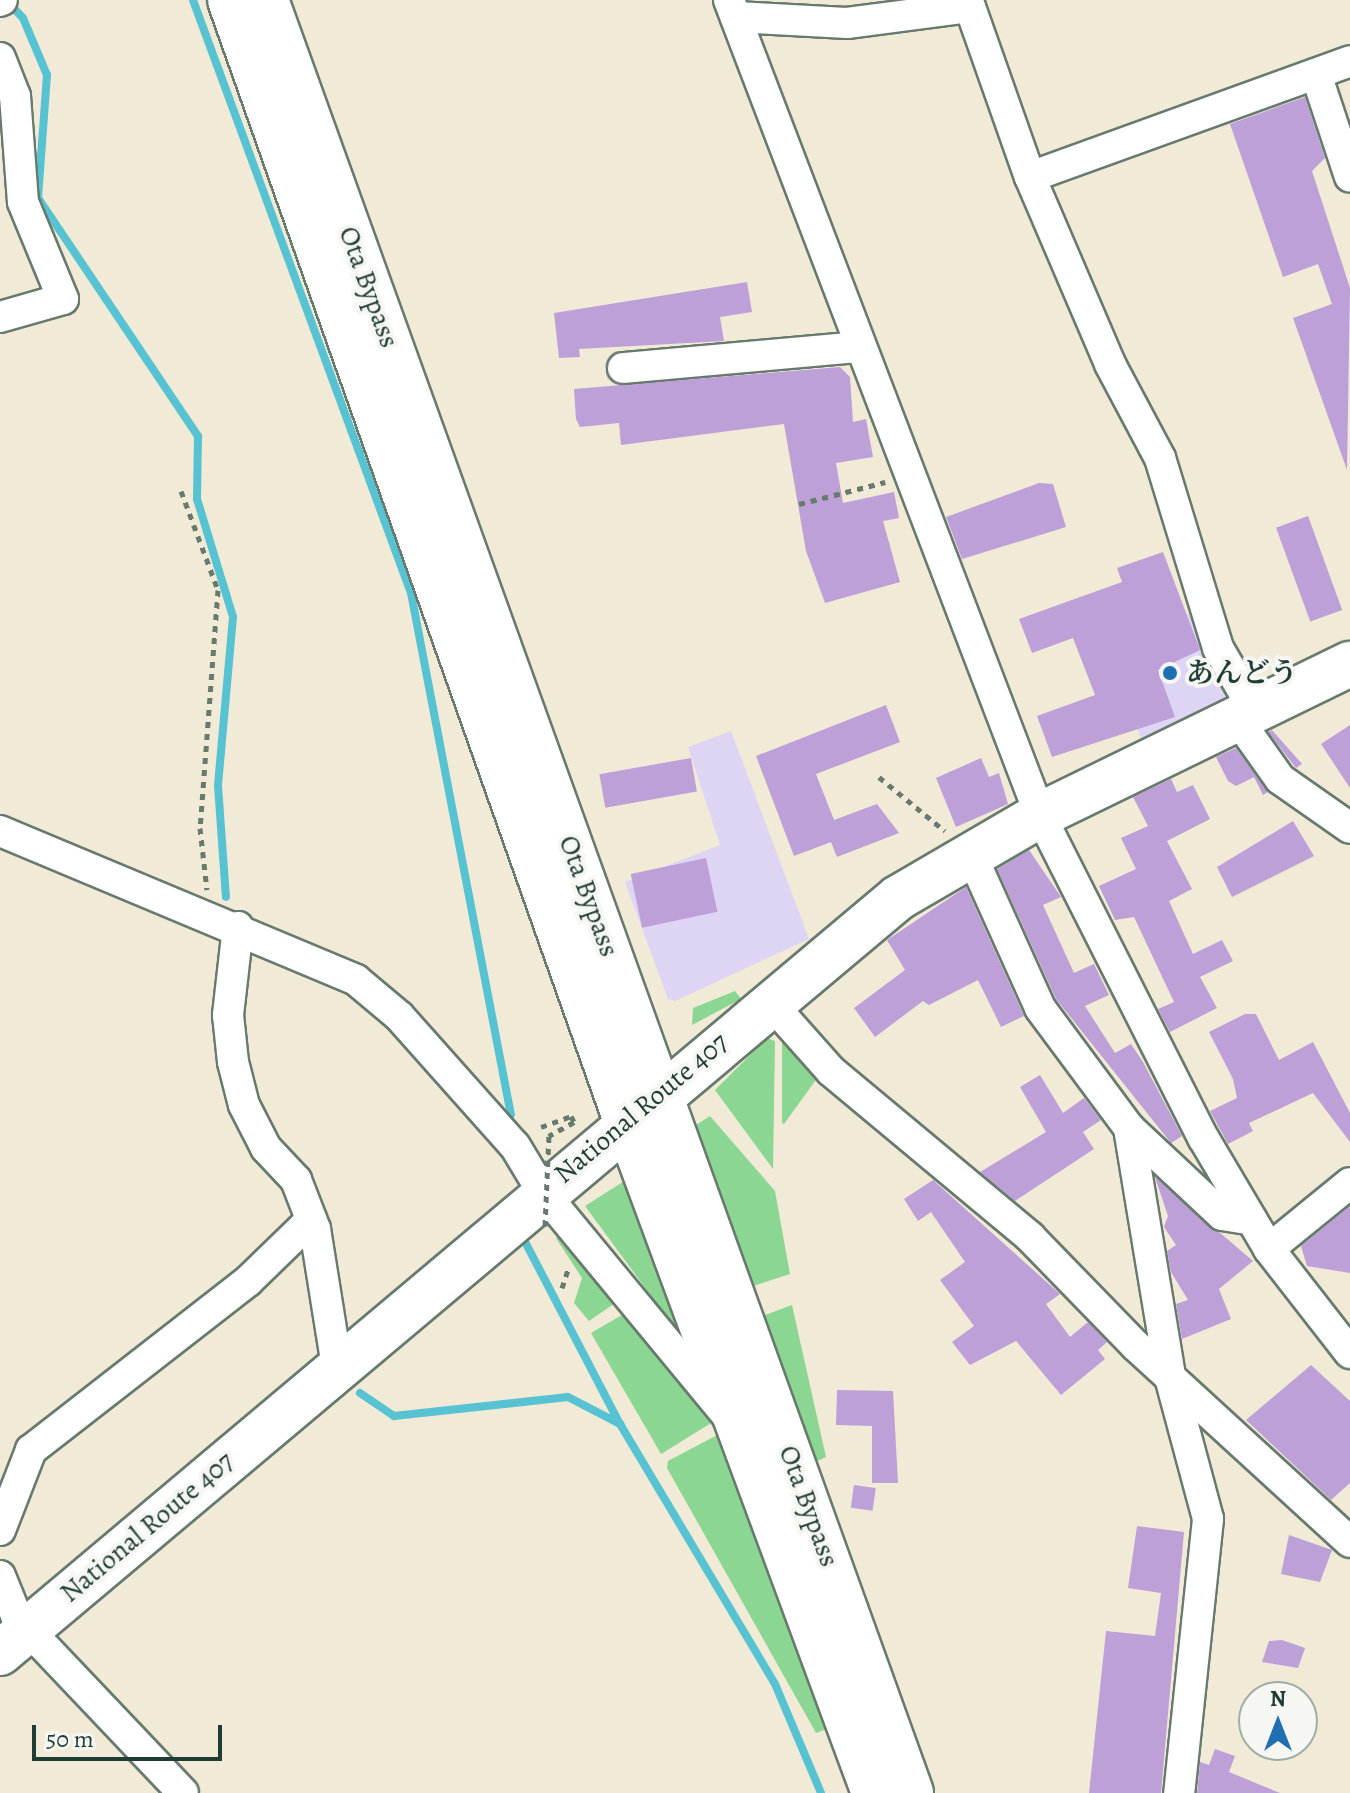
<!DOCTYPE html>
<html>
<head>
<meta charset="utf-8">
<style>
  body { margin:0 }
  #map { position:relative; width:1350px; height:1793px; overflow:hidden; background:#f0ead6; font-family:Alegreya,"Noto Serif JP",serif }
  div>[style] { position:absolute }
  .built>* { inset:0; background:#ded5f5 }
  .green>* { inset:0; background:#8bd693 }
  .stream>* { height:8px; margin:-4px; padding:0 4px; transform-origin:4px; border-radius:4px; background:#57c2d1 }
  .building>* { inset:0; background:#bda0d8; transform-origin:0 0 }
  .path>* { height:5px; margin-top:-2.5px; transform-origin:0; background:repeating-linear-gradient(90deg,#687a6d 0 6px,transparent 0 12px) }
  .roads { filter:drop-shadow(2px 0 #687a6d) drop-shadow(-2px 0 #687a6d) drop-shadow(0 2px #687a6d) drop-shadow(0 -2px #687a6d) }
  .minor>* { height:30px; margin:-15px; padding:0 15px; transform-origin:15px; border-radius:15px; background:#fff }
  .highway>* { height:44px; margin:-22px; padding:0 22px; transform-origin:22px; border-radius:22px; background:#fff }
  .path-bridge>* { height:5px; margin-top:-2.5px; transform-origin:0; background:repeating-linear-gradient(90deg,#687a6d 0 6px,transparent 0 12px) }
  .dots>* { width:22px; height:22px; translate:-50% -50%; box-sizing:border-box; border:4px solid #f6f6f2; border-radius:50% }
  span { translate:-50% -50%; white-space:nowrap; text-align:center; line-height:1.15; -webkit-text-stroke:8px #f6f6f2; paint-order:stroke }
  .street-label { font-size:28px; color:#1f3d34 }
  .poi-label { font-size:28px; color:#1f3d34; font-weight:700 }
  .left { translate:0 -50%; text-align:left }
  .north { position:absolute; left:1238px; top:1681px; width:80px; height:80px; box-sizing:border-box; background:#f6f6f2; border:2px solid #a0aca6; border-radius:50%; rotate:0deg; font-size:22px; font-weight:700; line-height:32px; text-align:center; color:#1f3d34 }
  .north::after { content:''; display:block; margin:auto; width:28px; height:36px; background:#1f6fb2; clip-path:polygon(50% 0,100% 100%,50% 72%,0 100%) }
  .scale { position:absolute; left:32px; top:1725px; width:190px; height:36px; box-sizing:border-box; border:4px solid #1f3d34; border-top:0; padding-left:10px; font-size:24px; line-height:28px; white-space:nowrap; color:#1f3d34; -webkit-text-stroke:6px #f6f6f2; paint-order:stroke }
</style>
</head>
<body>
<div id="map">
  <div class="built">
    <i style="clip-path:polygon(1197px 611px,1233px 693px,1142px 741px,1106px 645px)"></i>
    <i style="clip-path:polygon(731px 731px,809px 939px,675px 1001px,668px 999px,625px 882px,720px 845px,688px 747px)"></i>
  </div>
  <div class="green">
    <i style="clip-path:polygon(735px 991px,741px 999px,692px 1025px,693px 1008px)"></i>
    <i style="clip-path:polygon(782px 1029px,818px 1077px,784px 1124px,782px 1123px)"></i>
    <i style="clip-path:polygon(767px 1038px,775px 1041px,773px 1169px,715px 1090px)"></i>
    <i style="clip-path:polygon(710px 1116px,775px 1191px,790px 1274px,750px 1287px,693px 1127px)"></i>
    <i style="clip-path:polygon(629px 1178px,693px 1353px,585px 1206px)"></i>
    <i style="clip-path:polygon(564px 1232px,618px 1301px,589px 1321px,574px 1303px,582px 1278px,556px 1238px)"></i>
    <i style="clip-path:polygon(792px 1305px,826px 1457px,813px 1463px,760px 1317px)"></i>
    <i style="clip-path:polygon(627px 1312px,716px 1420px,661px 1454px,591px 1333px)"></i>
    <i style="clip-path:polygon(723px 1432px,832px 1727px,816px 1733px,667px 1468px,668px 1461px)"></i>
  </div>
  <div class="stream">
    <i style="left:193px;top:0;width:632px;rotate:69.82deg"></i>
    <i style="left:411px;top:593px;width:531px;rotate:79.16deg"></i>
    <i style="left:7px;top:1px;width:23px;rotate:47deg"></i>
    <i style="left:23px;top:18px;width:62px;rotate:67.2deg"></i>
    <i style="left:47px;top:75px;width:123px;rotate:94.2deg"></i>
    <i style="left:38px;top:198px;width:287px;rotate:56.1deg"></i>
    <i style="left:198px;top:436px;width:63px;rotate:90.9deg"></i>
    <i style="left:197px;top:499px;width:123px;rotate:73deg"></i>
    <i style="left:233px;top:617px;width:170px;rotate:95.1deg"></i>
    <i style="left:218px;top:786px;width:111px;rotate:85.9deg"></i>
    <i style="left:521px;top:1234px;width:214px;rotate:62.5deg"></i>
    <i style="left:620px;top:1424px;width:303px;rotate:59.2deg"></i>
    <i style="left:775px;top:1684px;width:118px;rotate:67.1deg"></i>
    <i style="left:360px;top:1393px;width:41px;rotate:34.1deg"></i>
    <i style="left:394px;top:1416px;width:175px;rotate:-6.2deg"></i>
    <i style="left:568px;top:1397px;width:59px;rotate:27.4deg"></i>
  </div>
  <div class="building">
    <i style="clip-path:polygon(1305px 97px,1325px 158px,1312px 171px,1350px 288px,1347px 470px,1293px 318px,1332px 304px,1318px 264px,1283px 277px,1230px 124px)"></i>
    <i style="clip-path:polygon(747px 282px,752px 312px,720px 317px,724px 341px,579px 349px,580px 357px,559px 358px,554px 313px)"></i>
    <i style="clip-path:polygon(840px 367px,850px 377px,853px 422px,866px 419px,873px 457px,836px 463px,843px 503px,894px 492px,899px 518px,883px 521px,900px 582px,825px 603px,806px 551px,784px 424px,621px 445px,619px 423px,580px 427px,576px 419px,574px 389px)"></i>
    <i style="clip-path:polygon(1039px 483px,1053px 484px,1066px 527px,962px 559px,946px 517px)"></i>
    <i style="left:1308px;top:516px;width:100px;height:34px;rotate:70deg"></i>
    <i style="clip-path:polygon(1163px 552px,1200px 650px,1158px 670px,1175px 717px,1052px 757px,1037px 716px,1095px 695px,1073px 638px,1032px 653px,1019px 619px,1122px 582px,1117px 568px)"></i>
    <i style="clip-path:polygon(886px 705px,900px 742px,816px 774px,834px 820px,877px 804px,899px 833px,837px 857px,831px 842px,794px 856px,756px 756px)"></i>
    <i style="clip-path:polygon(1350px 725px,1350px 788px,1321px 744px)"></i>
    <i style="clip-path:polygon(1272px 730px,1302px 764px,1296px 768px,1268px 732px)"></i>
    <i style="clip-path:polygon(1236px 748px,1268px 792px,1263px 795px,1254px 777px,1236px 786px,1228px 781px,1216px 757px)"></i>
    <i style="left:691px;top:758px;width:34px;height:93px;rotate:80deg"></i>
    <i style="clip-path:polygon(981px 758px,989px 777px,999px 773px,1008px 804px,956px 827px,936px 778px)"></i>
    <i style="clip-path:polygon(1171px 779px,1177px 792px,1193px 785px,1210px 819px,1167px 841px,1192px 889px,1169px 901px,1193px 954px,1222px 940px,1233px 961px,1200px 977px,1217px 1008px,1170px 1032px,1158px 1009px,1174px 1002px,1134px 917px,1115px 920px,1099px 886px,1136px 869px,1121px 838px,1148px 826px,1133px 797px)"></i>
    <i style="clip-path:polygon(1293px 821px,1314px 856px,1232px 897px,1217px 867px)"></i>
    <i style="clip-path:polygon(1029px 850px,1061px 897px,1043px 905px,1074px 973px,1094px 964px,1109px 995px,1085px 1006px,1115px 1053px,1131px 1044px,1143px 1062px,1182px 1136px,1171px 1143px,1056px 999px,997px 869px)"></i>
    <i style="left:706px;top:858px;width:55px;height:77px;rotate:78deg"></i>
    <i style="clip-path:polygon(966px 887px,1024px 1016px,1001px 1027px,978px 980px,929px 1005px,923px 1001px,875px 1037px,854px 1008px,905px 970px,887px 940px)"></i>
    <i style="clip-path:polygon(1245px 1014px,1256px 1014px,1279px 1060px,1313px 1042px,1350px 1113px,1350px 1142px,1313px 1093px,1249px 1123px,1253px 1131px,1228px 1144px,1210px 1111px,1237px 1098px,1233px 1079px,1209px 1032px)"></i>
    <i style="clip-path:polygon(1040px 1075px,1063px 1113px,1084px 1098px,1101px 1120px,1083px 1132px,1094px 1149px,1015px 1201px,980px 1172px,1046px 1132px,1020px 1087px)"></i>
    <i style="clip-path:polygon(1155px 1177px,1253px 1261px,1219px 1289px,1231px 1319px,1182px 1339px,1176px 1304px,1188px 1300px,1171px 1272px,1167px 1251px,1176px 1245px,1164px 1227px,1168px 1216px)"></i>
    <i style="clip-path:polygon(933px 1180px,1060px 1294px,1046px 1304px,1070px 1337px,1088px 1322px,1107px 1342px,1098px 1350px,1105px 1359px,1061px 1395px,1016px 1341px,970px 1365px,952px 1342px,974px 1326px,940px 1280px,965px 1262px,931px 1212px,918px 1221px,904px 1199px)"></i>
    <i style="clip-path:polygon(1350px 1206px,1350px 1273px,1307px 1266px,1301px 1246px)"></i>
    <i style="clip-path:polygon(1311px 1365px,1350px 1401px,1350px 1483px,1331px 1500px,1246px 1420px)"></i>
    <i style="clip-path:polygon(837px 1390px,893px 1391px,898px 1483px,872px 1483px,872px 1426px,836px 1425px)"></i>
    <i style="left:854px;top:1485px;width:22px;height:23px;rotate:8deg"></i>
    <i style="clip-path:polygon(1137px 1526px,1184px 1532px,1161px 1793px,1089px 1793px,1106px 1631px,1155px 1636px,1161px 1593px,1128px 1588px)"></i>
    <i style="clip-path:polygon(1289px 1535px,1332px 1550px,1320px 1582px,1281px 1574px)"></i>
    <i style="clip-path:polygon(1282px 1640px,1305px 1648px,1298px 1668px,1262px 1662px,1269px 1641px)"></i>
    <i style="clip-path:polygon(1215px 1749px,1235px 1756px,1229px 1772px,1280px 1793px,1197px 1793px,1200px 1762px,1209px 1765px)"></i>
  </div>
  <div class="path">
    <i style="left:181px;top:491px;width:106px;rotate:69.5deg"></i>
    <i style="left:218px;top:590px;width:239px;rotate:94.3deg"></i>
    <i style="left:200px;top:828px;width:62px;rotate:83.6deg"></i>
    <i style="left:799px;top:504px;width:89px;rotate:-14.3deg"></i>
    <i style="left:879px;top:777px;width:85px;rotate:39.3deg"></i>
    <i style="left:541px;top:1127px;width:32px;rotate:-20deg"></i>
    <i style="left:571px;top:1116px;width:7px;rotate:63deg"></i>
    <i style="left:574px;top:1122px;width:29px;rotate:151deg"></i>
    <i style="left:562px;top:1288px;width:20px;rotate:-72deg"></i>
  </div>
  <div class="roads">
    <div class="minor">
      <i style="left:729px;top:0;width:872px;rotate:69.11deg"></i>
      <i style="left:1040px;top:815px;width:363px;rotate:63.2deg"></i>
      <i style="left:1204px;top:1139px;width:128px;rotate:59.4deg"></i>
      <i style="left:1269px;top:1249px;width:132px;rotate:52.1deg"></i>
      <i style="left:0;top:1px;width:2px;rotate:-27deg"></i>
      <i style="left:736px;top:17px;width:111px;rotate:3.1deg"></i>
      <i style="left:847px;top:23px;width:124px;rotate:-7.4deg"></i>
      <i style="left:970px;top:7px;width:180px;rotate:70.6deg"></i>
      <i style="left:1030px;top:177px;width:203px;rotate:66.8deg"></i>
      <i style="left:1110px;top:364px;width:106px;rotate:62deg"></i>
      <i style="left:1160px;top:458px;width:199px;rotate:73deg"></i>
      <i style="left:1218px;top:648px;width:69px;rotate:59.7deg"></i>
      <i style="left:0;top:58px;width:41px;rotate:68.5deg"></i>
      <i style="left:15px;top:96px;width:106px;rotate:85.7deg"></i>
      <i style="left:23px;top:202px;width:105px;rotate:67.6deg"></i>
      <i style="left:63px;top:299px;width:66px;rotate:164.1deg"></i>
      <i style="left:1316px;top:74px;width:108px;rotate:71.7deg"></i>
      <i style="left:1030px;top:177px;width:340px;rotate:-19.9deg"></i>
      <i style="left:623px;top:368px;width:237px;rotate:-5.1deg"></i>
      <i style="left:1236px;top:717px;width:76px;rotate:54.6deg"></i>
      <i style="left:1280px;top:779px;width:85px;rotate:35deg"></i>
      <i style="left:0;top:831px;width:386px;rotate:22.7deg"></i>
      <i style="left:356px;top:980px;width:56px;rotate:39.9deg"></i>
      <i style="left:399px;top:1016px;width:174px;rotate:48.3deg"></i>
      <i style="left:515px;top:1146px;width:52px;rotate:59deg"></i>
      <i style="left:542px;top:1191px;width:289px;rotate:50.5deg"></i>
      <i style="left:970px;top:852px;width:171px;rotate:65.8deg"></i>
      <i style="left:1040px;top:1008px;width:149px;rotate:53.4deg"></i>
      <i style="left:1129px;top:1128px;width:252px;rotate:80.6deg"></i>
      <i style="left:1170px;top:1377px;width:147px;rotate:75deg"></i>
      <i style="left:1208px;top:1519px;width:276px;rotate:96deg"></i>
      <i style="left:238px;top:927px;width:89px;rotate:96.5deg"></i>
      <i style="left:228px;top:1015px;width:47px;rotate:83.9deg"></i>
      <i style="left:233px;top:1062px;width:44px;rotate:75.7deg"></i>
      <i style="left:244px;top:1105px;width:48px;rotate:62.9deg"></i>
      <i style="left:266px;top:1148px;width:44px;rotate:46.8deg"></i>
      <i style="left:296px;top:1180px;width:53px;rotate:68.8deg"></i>
      <i style="left:315px;top:1229px;width:139px;rotate:80.9deg"></i>
      <i style="left:768px;top:1000px;width:95px;rotate:48.4deg"></i>
      <i style="left:831px;top:1071px;width:259px;rotate:39.8deg"></i>
      <i style="left:1030px;top:1237px;width:152px;rotate:45.8deg"></i>
      <i style="left:1136px;top:1346px;width:290px;rotate:42.5deg"></i>
      <i style="left:1129px;top:1128px;width:127px;rotate:43.1deg"></i>
      <i style="left:1222px;top:1215px;width:30px;rotate:9deg"></i>
      <i style="left:1269px;top:1249px;width:104px;rotate:-39.2deg"></i>
      <i style="left:0;top:1530px;width:86px;rotate:-68.8deg"></i>
      <i style="left:31px;top:1450px;width:275px;rotate:-37.9deg"></i>
      <i style="left:248px;top:1281px;width:88px;rotate:-44.1deg"></i>
      <i style="left:0;top:1576px;width:45px;rotate:68deg"></i>
      <i style="left:17px;top:1618px;width:241px;rotate:46.5deg"></i>
    </div>
    <div class="highway">
      <i style="left:230px;top:0;width:1189px;rotate:70.54deg"></i>
      <i style="left:626px;top:1121px;width:716px;rotate:69.74deg"></i>
      <i style="left:266px;top:0;width:1905px;rotate:70.21deg"></i>
      <i style="left:0;top:1653px;width:1173px;rotate:-40.06deg"></i>
      <i style="left:898px;top:898px;width:164px;rotate:-30.3deg"></i>
      <i style="left:1040px;top:815px;width:345px;rotate:-26deg"></i>
    </div>
  </div>
  <div class="path-bridge">
    <i style="left:545px;top:1226px;width:90px;rotate:-87.5deg"></i>
  </div>
  <div class="dots">
    <i style="left:1170px;top:673px;background:#1f6fb2"></i>
  </div>
  <div class="street-label">
    <span style="left:369px;top:287px;rotate:70deg">Ota Bypass</span>
    <span style="left:589px;top:896px;rotate:70deg">Ota Bypass</span>
    <span style="left:641px;top:1108px;rotate:-40deg">National Route 407</span>
    <span style="left:809px;top:1506px;rotate:70deg">Ota Bypass</span>
    <span style="left:147px;top:1527px;rotate:-40deg">National Route 407</span>
  </div>
  <div class="poi-label">
    <span class="left" style="left:1186px;top:673px">あんどう</span>
  </div>
  <div class="north">N</div>
  <div class="scale">50 m</div>
</div>
</body>
</html>
